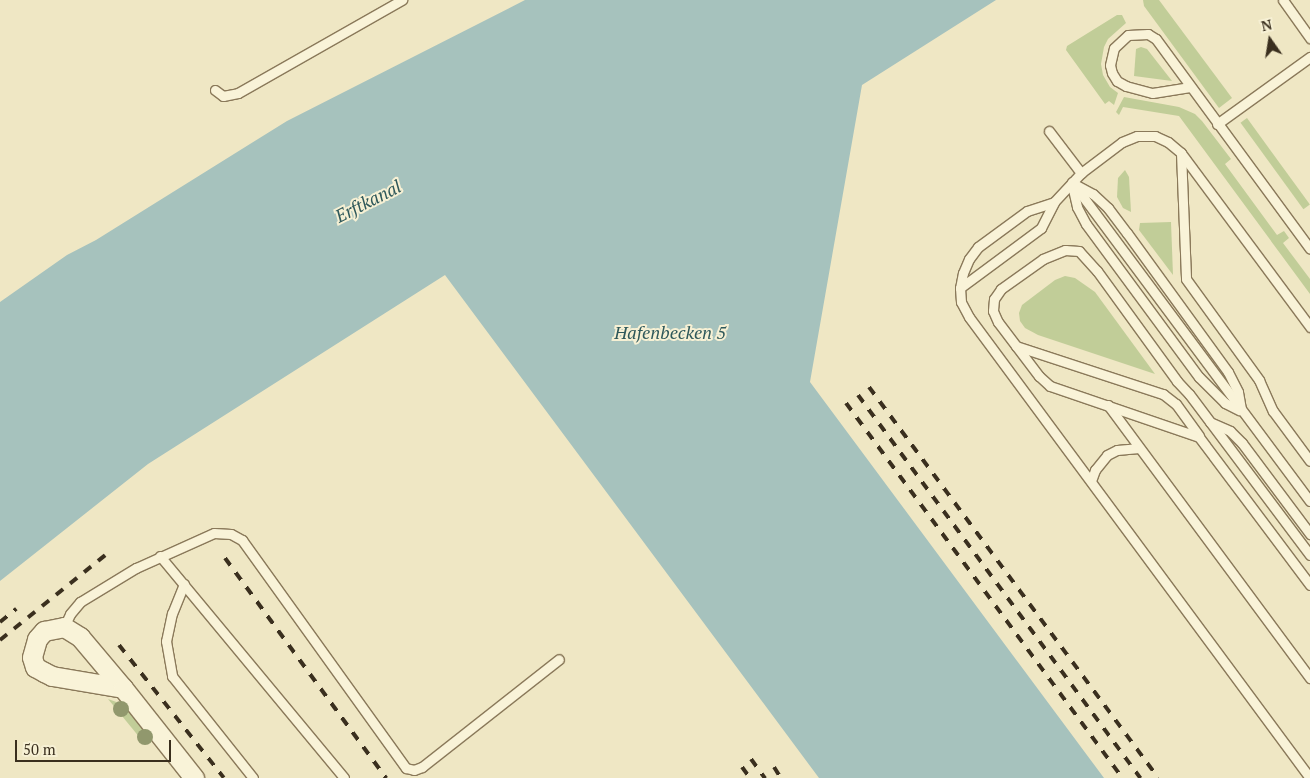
<!DOCTYPE html>
<html>
<head>
<meta charset="utf-8">
<style>
  body { margin:0 }
  #map { position:relative; width:1310px; height:778px; overflow:hidden; background:#efe7c4; font-family:"PT Serif",serif }
  div>[style] { position:absolute }
  .green>* { inset:0; background:#c1cd98; transform-origin:0 0 }
  .water>* { inset:0; background:#a6c2bd }
  .roads { filter:drop-shadow(1px 0 #8a795a) drop-shadow(-1px 0 #8a795a) drop-shadow(0 1px #8a795a) drop-shadow(0 -1px #8a795a) }
  .lane>* { height:9px; margin:-4.5px; padding:0 4.5px; transform-origin:4.5px; border-radius:4.5px; background:#f9f3d8 }
  .street>* { height:19px; margin:-9.5px; padding:0 9.5px; transform-origin:9.5px; border-radius:9.5px; background:#f9f3d8 }
  .rail>* { height:4px; margin-top:-2px; transform-origin:0; background:repeating-linear-gradient(90deg,#3a2f1e 0 9px,transparent 0 18px) }
  .trees>* { width:16px; height:16px; margin:-8px; border-radius:50%; background:#91986d }
  span { translate:-50% -50%; white-space:nowrap; text-align:center; line-height:1.15; -webkit-text-stroke:4px #f6f0d4; paint-order:stroke }
  .water-label { font-size:18px; color:#2e585a; font-style:italic }
  .north { position:absolute; left:1245px; top:15px; width:50px; height:50px; -webkit-text-stroke:4px #f6f0d4; paint-order:stroke; rotate:347deg; font-size:14px; font-weight:700; line-height:20px; text-align:center; color:#3a2f1e }
  .north::after { content:''; display:block; margin:auto; width:18px; height:22px; background:#3a2f1e; clip-path:polygon(50% 0,100% 100%,50% 72%,0 100%) }
  .scale { position:absolute; left:15px; top:740px; width:156px; height:22px; box-sizing:border-box; border:2px solid #3a2f1e; border-top:0; padding-left:6px; font-size:15px; line-height:18px; white-space:nowrap; color:#3a2f1e; -webkit-text-stroke:4px #f6f0d4; paint-order:stroke }
</style>
</head>
<body>
<div id="map">
  <div class="green">
    <i style="clip-path:polygon(1143px 0,1159px 0,1232px 98px,1219px 108px,1144px 6px)"></i>
    <i style="clip-path:polygon(1117px 15px,1122px 15px,1126px 23px,1108px 39px,1104px 47px,1101px 64px,1103px 75px,1110px 87px,1118px 93px,1114px 105px,1109px 101px,1105px 104px,1066px 50px,1067px 46px)"></i>
    <i style="clip-path:polygon(1141px 47px,1147px 49px,1172px 81px,1134px 76px,1136px 49px)"></i>
    <i style="clip-path:polygon(1124px 97px,1179px 107px,1195px 114px,1202px 121px,1231px 159px,1225px 164px,1277px 235px,1284px 231px,1289px 238px,1283px 243px,1310px 279px,1310px 294px,1179px 116px,1123px 107px,1119px 115px,1116px 112px)"></i>
    <i style="left:1247px;top:118px;width:107px;height:8px;rotate:54deg"></i>
    <i style="clip-path:polygon(1125px 170px,1129px 177px,1131px 212px,1123px 208px,1117px 197px,1118px 178px)"></i>
    <i style="clip-path:polygon(1171px 222px,1173px 275px,1139px 230px,1140px 223px)"></i>
    <i style="clip-path:polygon(1065px 276px,1075px 278px,1095px 292px,1155px 374px,1038px 335px,1025px 328px,1020px 321px,1019px 313px,1022px 305px,1055px 280px)"></i>
    <i style="clip-path:polygon(108px 699px,122px 704px,153px 739px,145px 744px)"></i>
  </div>
  <div class="water">
    <i style="clip-path:polygon(525px 0,996px 0,862px 85px,810px 382px,1104px 778px,819px 778px,445px 275px,148px 464px,0 581px,0 302px,67px 255px,96px 240px,287px 121px)"></i>
  </div>
  <div class="roads">
    <div class="lane">
      <i style="left:1283px;top:0;width:47px;rotate:54.6deg"></i>
      <i style="left:1190px;top:87px;width:38px;rotate:171deg"></i>
      <i style="left:1152px;top:93px;width:27px;rotate:-165deg"></i>
      <i style="left:1126px;top:86px;width:10px;rotate:-151deg"></i>
      <i style="left:1117px;top:81px;width:9px;rotate:-122deg"></i>
      <i style="left:1112px;top:73px;width:8px;rotate:-104deg"></i>
      <i style="left:1110px;top:65px;width:17px;rotate:-77deg"></i>
      <i style="left:1114px;top:48px;width:19px;rotate:-43deg"></i>
      <i style="left:1128px;top:35px;width:20px;rotate:-3deg"></i>
      <i style="left:1148px;top:34px;width:9px;rotate:32deg"></i>
      <i style="left:1156px;top:39px;width:260px;rotate:53.7deg"></i>
      <i style="left:215px;top:90px;width:10px;rotate:37deg"></i>
      <i style="left:223px;top:96px;width:15px;rotate:-11deg"></i>
      <i style="left:238px;top:93px;width:189px;rotate:-29.6deg"></i>
      <i style="left:1217px;top:124px;width:115px;rotate:-35.8deg"></i>
      <i style="left:1049px;top:131px;width:53px;rotate:52.7deg"></i>
      <i style="left:1181px;top:153px;width:126px;rotate:87.7deg"></i>
      <i style="left:1186px;top:279px;width:125px;rotate:54.1deg"></i>
      <i style="left:1259px;top:380px;width:34px;rotate:66deg"></i>
      <i style="left:1273px;top:411px;width:62px;rotate:53.5deg"></i>
      <i style="left:1072px;top:182px;width:398px;rotate:53.3deg"></i>
      <i style="left:1072px;top:185px;width:23px;rotate:77deg"></i>
      <i style="left:1077px;top:207px;width:19px;rotate:62deg"></i>
      <i style="left:1086px;top:224px;width:190px;rotate:53.6deg"></i>
      <i style="left:1199px;top:377px;width:37px;rotate:45deg"></i>
      <i style="left:1225px;top:403px;width:16px;rotate:27deg"></i>
      <i style="left:1076px;top:185px;width:19px;rotate:28deg"></i>
      <i style="left:1093px;top:194px;width:21px;rotate:43deg"></i>
      <i style="left:1108px;top:208px;width:31px;rotate:53deg"></i>
      <i style="left:1127px;top:233px;width:172px;rotate:54deg"></i>
      <i style="left:1228px;top:372px;width:22px;rotate:63deg"></i>
      <i style="left:1238px;top:392px;width:17px;rotate:80deg"></i>
      <i style="left:960px;top:288px;width:101px;rotate:-36.5deg"></i>
      <i style="left:1041px;top:228px;width:29px;rotate:-63deg"></i>
      <i style="left:1016px;top:346px;width:155px;rotate:18.1deg"></i>
      <i style="left:1163px;top:394px;width:16px;rotate:38deg"></i>
      <i style="left:1176px;top:404px;width:39px;rotate:54deg"></i>
      <i style="left:1108px;top:405px;width:340px;rotate:53.5deg"></i>
      <i style="left:1210px;top:422px;width:22px;rotate:24deg"></i>
      <i style="left:1230px;top:431px;width:17px;rotate:45deg"></i>
      <i style="left:1242px;top:443px;width:114px;rotate:53.2deg"></i>
      <i style="left:1091px;top:481px;width:12px;rotate:-70deg"></i>
      <i style="left:1095px;top:470px;width:19px;rotate:-51deg"></i>
      <i style="left:1107px;top:455px;width:11px;rotate:-27deg"></i>
      <i style="left:1117px;top:450px;width:22px;rotate:-5deg"></i>
      <i style="left:1310px;top:555px;width:201px;rotate:-126.9deg"></i>
      <i style="left:1189px;top:394px;width:18px;rotate:-133deg"></i>
      <i style="left:1177px;top:381px;width:136px;rotate:-126deg"></i>
      <i style="left:1097px;top:271px;width:27px;rotate:-132deg"></i>
      <i style="left:1079px;top:251px;width:14px;rotate:-176deg"></i>
      <i style="left:1065px;top:250px;width:24px;rotate:158deg"></i>
      <i style="left:1043px;top:259px;width:52px;rotate:144.5deg"></i>
      <i style="left:1001px;top:289px;width:12px;rotate:125deg"></i>
      <i style="left:994px;top:299px;width:12px;rotate:95deg"></i>
      <i style="left:993px;top:311px;width:12px;rotate:66deg"></i>
      <i style="left:998px;top:322px;width:68px;rotate:52.8deg"></i>
      <i style="left:1039px;top:376px;width:15px;rotate:42deg"></i>
      <i style="left:1050px;top:386px;width:157px;rotate:18.9deg"></i>
      <i style="left:1199px;top:437px;width:185px;rotate:53.1deg"></i>
      <i style="left:160px;top:556px;width:288px;rotate:50.3deg"></i>
      <i style="left:184px;top:584px;width:31px;rotate:112deg"></i>
      <i style="left:172px;top:613px;width:29px;rotate:102deg"></i>
      <i style="left:166px;top:641px;width:36px;rotate:80deg"></i>
      <i style="left:172px;top:676px;width:130px;rotate:51.5deg"></i>
      <i style="left:64px;top:627px;width:14px;rotate:-65deg"></i>
      <i style="left:70px;top:614px;width:16px;rotate:-50deg"></i>
      <i style="left:80px;top:602px;width:66px;rotate:-31.3deg"></i>
      <i style="left:136px;top:568px;width:85px;rotate:-24.2deg"></i>
      <i style="left:214px;top:533px;width:17px;rotate:3deg"></i>
      <i style="left:231px;top:534px;width:13px;rotate:29deg"></i>
      <i style="left:242px;top:540px;width:281px;rotate:54.3deg"></i>
      <i style="left:406px;top:768px;width:8px;rotate:14deg"></i>
      <i style="left:414px;top:770px;width:9px;rotate:-21deg"></i>
      <i style="left:422px;top:767px;width:174px;rotate:-38.2deg"></i>
      <i style="left:1310px;top:778px;width:573px;rotate:-126.49deg"></i>
      <i style="left:969px;top:317px;width:17px;rotate:-118deg"></i>
      <i style="left:961px;top:302px;width:14px;rotate:-94deg"></i>
      <i style="left:960px;top:288px;width:15px;rotate:-79deg"></i>
      <i style="left:963px;top:273px;width:15px;rotate:-67deg"></i>
      <i style="left:969px;top:259px;width:15px;rotate:-53deg"></i>
      <i style="left:978px;top:247px;width:61px;rotate:-36.3deg"></i>
      <i style="left:1027px;top:211px;width:28px;rotate:-18deg"></i>
      <i style="left:1054px;top:202px;width:40px;rotate:-47deg"></i>
      <i style="left:1081px;top:173px;width:51px;rotate:-37.1deg"></i>
      <i style="left:1122px;top:142px;width:16px;rotate:-22deg"></i>
      <i style="left:1137px;top:136px;width:18px"></i>
      <i style="left:1155px;top:136px;width:14px;rotate:25deg"></i>
      <i style="left:1168px;top:142px;width:17px;rotate:40deg"></i>
      <i style="left:1181px;top:153px;width:217px;rotate:53.4deg"></i>
    </div>
    <div class="street">
      <i style="left:123px;top:688px;width:72px;rotate:-170.4deg"></i>
      <i style="left:52px;top:676px;width:9px;rotate:-153deg"></i>
      <i style="left:44px;top:672px;width:10px;rotate:-151deg"></i>
      <i style="left:35px;top:667px;width:10px;rotate:-107deg"></i>
      <i style="left:32px;top:657px;width:19px;rotate:-74deg"></i>
      <i style="left:37px;top:639px;width:11px;rotate:-49deg"></i>
      <i style="left:44px;top:631px;width:20px;rotate:-11deg"></i>
      <i style="left:64px;top:627px;width:19px;rotate:32deg"></i>
      <i style="left:80px;top:637px;width:67px;rotate:49.9deg"></i>
      <i style="left:123px;top:688px;width:115px;rotate:51.7deg"></i>
    </div>
  </div>
  <div class="rail">
    <i style="left:869px;top:387px;width:486px;rotate:53.5deg"></i>
    <i style="left:858px;top:395px;width:476px;rotate:53.6deg"></i>
    <i style="left:846px;top:403px;width:466px;rotate:53.6deg"></i>
    <i style="left:225px;top:558px;width:273px;rotate:53.8deg"></i>
    <i style="left:0;top:622px;width:21px;rotate:-39deg"></i>
    <i style="left:0;top:640px;width:140px;rotate:-38.9deg"></i>
    <i style="left:119px;top:645px;width:169px;rotate:51.7deg"></i>
    <i style="left:751px;top:759px;width:24px;rotate:54deg"></i>
    <i style="left:742px;top:767px;width:14px;rotate:54deg"></i>
    <i style="left:774px;top:767px;width:13px;rotate:58deg"></i>
  </div>
  <div class="trees">
    <i style="left:121px;top:709px"></i>
    <i style="left:145px;top:737px"></i>
  </div>
  <div class="water-label">
    <span style="left:368px;top:201px;rotate:-27deg">Erftkanal</span>
    <span style="left:670px;top:332px">Hafenbecken 5</span>
  </div>
  <div class="north">N</div>
  <div class="scale">50 m</div>
</div>
</body>
</html>
